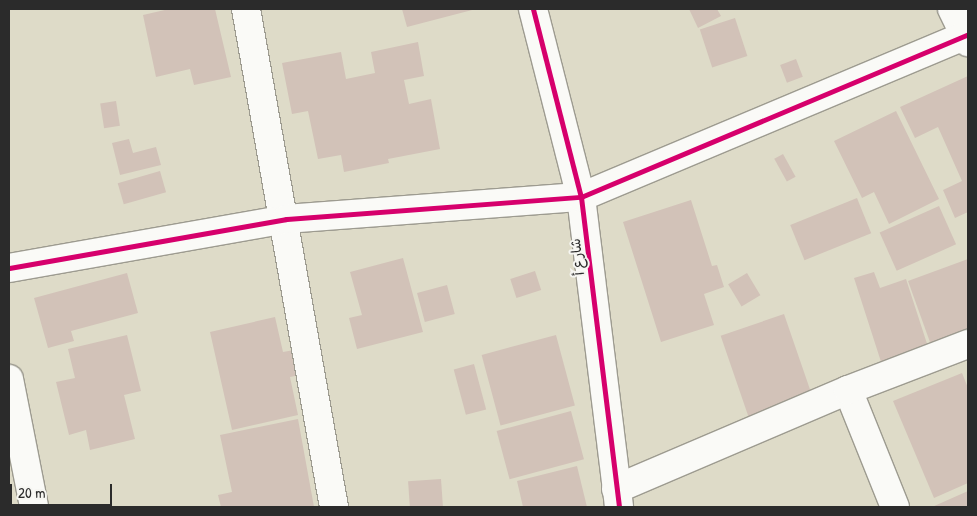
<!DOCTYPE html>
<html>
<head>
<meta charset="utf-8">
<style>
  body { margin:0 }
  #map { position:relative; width:977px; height:516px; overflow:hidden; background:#dedbc8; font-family:"Patrick Hand","Playpen Sans Arabic",sans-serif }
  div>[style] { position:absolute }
  .building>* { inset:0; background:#d2c2b8; transform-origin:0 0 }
  .roads { filter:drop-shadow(1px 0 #9d9b90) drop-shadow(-1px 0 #9d9b90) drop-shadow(0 1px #9d9b90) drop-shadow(0 -1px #9d9b90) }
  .minor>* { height:28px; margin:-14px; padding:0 14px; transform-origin:14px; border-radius:14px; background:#fafaf7 }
  .cycleway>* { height:5px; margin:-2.5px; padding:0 2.5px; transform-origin:2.5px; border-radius:2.5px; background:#d6006c }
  span { translate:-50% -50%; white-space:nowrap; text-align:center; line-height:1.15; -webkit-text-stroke:4px #f6f6f2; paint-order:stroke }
  .street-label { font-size:14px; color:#2b2b2b }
  .frame { position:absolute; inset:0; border:10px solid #2b2b2b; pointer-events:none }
  .scale { position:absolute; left:10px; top:484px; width:102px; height:22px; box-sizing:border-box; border:2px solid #2b2b2b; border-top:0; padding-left:6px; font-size:15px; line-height:18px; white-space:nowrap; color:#2b2b2b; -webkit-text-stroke:4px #f6f6f2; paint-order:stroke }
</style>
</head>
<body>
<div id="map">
  <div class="building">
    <i style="clip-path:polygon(169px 9px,215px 9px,231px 77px,194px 85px,190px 69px,156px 77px,143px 15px)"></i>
    <i style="clip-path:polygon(402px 9px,476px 9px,407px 27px)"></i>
    <i style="clip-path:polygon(689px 9px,717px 9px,721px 16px,698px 28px)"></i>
    <i style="left:735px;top:18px;width:40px;height:37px;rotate:72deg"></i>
    <i style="clip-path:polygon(418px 42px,424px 76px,404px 80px,409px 104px,431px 99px,440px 149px,388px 159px,389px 163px,344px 172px,341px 155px,318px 159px,308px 111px,292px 114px,282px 63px,341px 52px,346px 79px,375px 73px,371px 52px)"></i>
    <i style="left:796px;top:59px;width:19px;height:17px;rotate:69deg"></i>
    <i style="clip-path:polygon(968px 76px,968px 212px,955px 218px,943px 190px,962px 181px,938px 127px,915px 138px,900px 107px)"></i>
    <i style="left:116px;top:101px;width:25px;height:16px;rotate:81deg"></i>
    <i style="clip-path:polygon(896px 111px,939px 199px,889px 224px,874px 192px,862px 198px,834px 141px)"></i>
    <i style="clip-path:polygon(129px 139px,133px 153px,156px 147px,161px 165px,120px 175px,112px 143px)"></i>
    <i style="left:783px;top:154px;width:26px;height:10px;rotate:61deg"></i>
    <i style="left:160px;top:171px;width:22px;height:44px;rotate:74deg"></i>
    <i style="left:857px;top:198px;width:38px;height:72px;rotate:68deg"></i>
    <i style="clip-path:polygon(691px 200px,712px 266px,717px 265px,724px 287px,704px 294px,714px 325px,661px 342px,623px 222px)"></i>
    <i style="left:939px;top:206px;width:42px;height:65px;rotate:66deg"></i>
    <i style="clip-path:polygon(403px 258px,423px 332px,357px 349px,349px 318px,362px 315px,350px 272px)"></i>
    <i style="clip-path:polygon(968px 259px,968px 331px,931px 345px,908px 281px)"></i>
    <i style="left:535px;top:271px;width:20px;height:26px;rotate:72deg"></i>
    <i style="clip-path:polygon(874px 272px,880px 288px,906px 279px,930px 353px,883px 368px,854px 278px)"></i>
    <i style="clip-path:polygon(127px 273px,138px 313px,71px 331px,74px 341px,48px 348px,34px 298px)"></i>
    <i style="left:747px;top:273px;width:26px;height:22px;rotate:59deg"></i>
    <i style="left:447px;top:285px;width:30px;height:31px;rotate:75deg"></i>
    <i style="left:784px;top:314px;width:86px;height:67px;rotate:71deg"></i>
    <i style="clip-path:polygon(275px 317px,283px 352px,294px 350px,300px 375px,290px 377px,298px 415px,232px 430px,210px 332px)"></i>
    <i style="clip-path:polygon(127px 335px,141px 391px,124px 395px,135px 439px,90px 450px,86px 430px,69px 435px,56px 382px,75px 378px,68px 349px)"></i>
    <i style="left:556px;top:335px;width:73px;height:77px;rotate:75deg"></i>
    <i style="left:474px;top:364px;width:47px;height:21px;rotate:75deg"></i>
    <i style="clip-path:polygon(962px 373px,968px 388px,968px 483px,934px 498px,893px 401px)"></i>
    <i style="left:571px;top:411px;width:50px;height:77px;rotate:75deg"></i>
    <i style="clip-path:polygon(298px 419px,314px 507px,221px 507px,218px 495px,232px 492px,220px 435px)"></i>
    <i style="clip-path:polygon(577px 466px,587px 507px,523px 507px,517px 481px)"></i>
    <i style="left:441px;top:479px;width:28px;height:33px;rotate:86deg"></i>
    <i style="clip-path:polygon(968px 491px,968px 507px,932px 507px)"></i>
  </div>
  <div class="roads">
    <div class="minor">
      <i style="left:246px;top:9px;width:506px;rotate:79.98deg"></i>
      <i style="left:533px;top:9px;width:194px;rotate:75.7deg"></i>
      <i style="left:581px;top:197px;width:312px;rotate:83deg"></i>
      <i style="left:952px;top:9px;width:37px;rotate:64deg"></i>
      <i style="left:9px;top:268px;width:281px;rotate:-10deg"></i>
      <i style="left:286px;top:219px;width:296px;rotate:-4.3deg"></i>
      <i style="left:581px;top:197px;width:420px;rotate:-22.8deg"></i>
      <i style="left:9px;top:379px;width:130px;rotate:78.9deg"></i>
      <i style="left:848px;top:390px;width:126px;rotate:68.1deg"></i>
      <i style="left:616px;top:489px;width:252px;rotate:-23.1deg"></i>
      <i style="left:848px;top:390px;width:129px;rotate:-21deg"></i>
    </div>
  </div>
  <div class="cycleway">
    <i style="left:533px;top:9px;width:194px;rotate:75.7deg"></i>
    <i style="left:581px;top:197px;width:312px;rotate:83deg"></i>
    <i style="left:9px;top:268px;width:281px;rotate:-10deg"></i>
    <i style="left:286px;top:219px;width:296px;rotate:-4.3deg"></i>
    <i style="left:581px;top:197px;width:420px;rotate:-22.8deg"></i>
  </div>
  <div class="street-label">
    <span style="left:577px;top:257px;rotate:-97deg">شارع أ</span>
  </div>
  <div class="frame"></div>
  <div class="scale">20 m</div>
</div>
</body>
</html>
